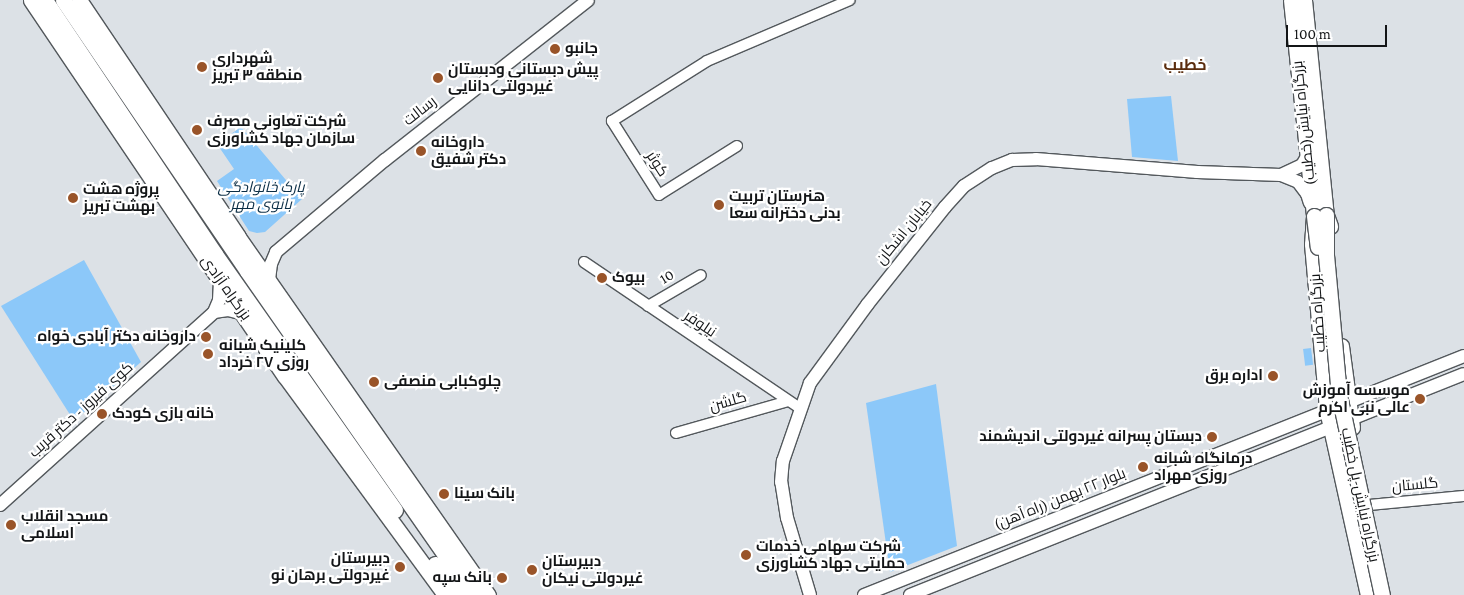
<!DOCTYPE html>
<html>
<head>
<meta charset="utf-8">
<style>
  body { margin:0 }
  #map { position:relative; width:1464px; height:595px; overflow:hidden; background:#dce1e6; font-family:"Crimson Pro",Cairo,serif }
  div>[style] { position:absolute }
  .green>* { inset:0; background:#8cc8f9; transform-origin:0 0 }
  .roads { filter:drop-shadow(1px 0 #53585c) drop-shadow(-1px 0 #53585c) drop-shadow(0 1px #53585c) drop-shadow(0 -1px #53585c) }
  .minor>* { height:10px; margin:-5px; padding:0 5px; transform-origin:5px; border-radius:5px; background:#fff }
  .major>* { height:12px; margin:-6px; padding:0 6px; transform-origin:6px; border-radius:6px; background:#fff }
  .highway>* { height:15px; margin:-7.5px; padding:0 7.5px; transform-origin:7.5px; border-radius:7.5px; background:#fff }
  .bridges { filter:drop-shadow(1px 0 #53585c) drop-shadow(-1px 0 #53585c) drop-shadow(0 1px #53585c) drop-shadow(0 -1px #53585c) }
  .highway-bridge>* { height:15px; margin:-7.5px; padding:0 7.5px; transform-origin:7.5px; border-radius:7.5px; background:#fff }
  .dots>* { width:14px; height:14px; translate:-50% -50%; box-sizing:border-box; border:2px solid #fff; border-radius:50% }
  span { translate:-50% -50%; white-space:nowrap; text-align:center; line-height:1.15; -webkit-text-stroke:4.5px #fff; paint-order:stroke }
  .poi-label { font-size:15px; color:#131517; font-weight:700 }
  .left { translate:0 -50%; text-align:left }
  .right { translate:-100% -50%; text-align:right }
  .street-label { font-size:15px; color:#131517 }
  .park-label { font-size:15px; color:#0a2d45; font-style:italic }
  .neighbourhood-label { font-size:16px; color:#5b2d0e; font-weight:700 }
  .scale { position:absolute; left:1286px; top:25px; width:101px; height:22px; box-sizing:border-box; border:2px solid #131517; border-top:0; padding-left:6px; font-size:15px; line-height:18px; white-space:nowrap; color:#131517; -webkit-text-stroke:4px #fff; paint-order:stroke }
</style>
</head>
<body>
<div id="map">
  <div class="green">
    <i style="clip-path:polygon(1171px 96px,1178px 161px,1132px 157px,1127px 99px)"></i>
    <i style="clip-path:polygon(241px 127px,302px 199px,265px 232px,257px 233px,249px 231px,217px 181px,234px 169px,217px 144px)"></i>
    <i style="clip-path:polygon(84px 260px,141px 362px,74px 421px,1px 306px)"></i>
    <i style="left:1311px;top:348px;width:17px;height:8px;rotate:83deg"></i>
    <i style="clip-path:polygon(936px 384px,957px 546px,890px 572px,866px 403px)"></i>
  </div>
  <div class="roads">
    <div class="minor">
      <i style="left:737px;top:146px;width:92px;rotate:147.9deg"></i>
      <i style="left:659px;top:195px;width:88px;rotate:-122.4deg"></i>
      <i style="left:612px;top:121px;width:112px;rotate:-32.3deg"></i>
      <i style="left:707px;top:61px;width:155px;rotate:-23.1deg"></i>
      <i style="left:584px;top:262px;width:262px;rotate:34.1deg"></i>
      <i style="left:648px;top:306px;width:61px;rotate:-30.3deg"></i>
      <i style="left:676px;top:433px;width:116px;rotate:-15.9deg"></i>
      <i style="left:1369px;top:505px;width:95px;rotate:-5.4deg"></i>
    </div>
    <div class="major">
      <i style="left:1281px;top:175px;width:18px;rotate:22deg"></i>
      <i style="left:1298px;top:182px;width:15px;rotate:53deg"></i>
      <i style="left:1307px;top:194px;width:9px;rotate:72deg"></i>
      <i style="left:269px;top:280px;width:16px;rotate:-83deg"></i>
      <i style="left:271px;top:264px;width:13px;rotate:-67deg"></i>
      <i style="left:276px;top:252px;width:143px;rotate:-40.2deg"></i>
      <i style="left:385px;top:160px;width:258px;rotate:-38.2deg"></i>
      <i style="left:214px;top:312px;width:14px;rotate:-8deg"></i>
      <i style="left:228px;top:310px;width:16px;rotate:14deg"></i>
      <i style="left:0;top:505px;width:288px;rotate:-42deg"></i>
      <i style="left:214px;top:312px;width:13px;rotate:-67deg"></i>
      <i style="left:219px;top:300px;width:21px;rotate:-87deg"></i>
      <i style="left:810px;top:595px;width:80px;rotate:-106.6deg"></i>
      <i style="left:787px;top:518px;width:36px;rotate:-99deg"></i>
      <i style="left:781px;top:482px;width:21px;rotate:-85deg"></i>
      <i style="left:783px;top:461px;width:83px;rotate:-70.9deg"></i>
      <i style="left:810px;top:383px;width:97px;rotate:-53.8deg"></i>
      <i style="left:867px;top:305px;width:125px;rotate:-51.5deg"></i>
      <i style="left:945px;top:207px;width:28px;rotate:-48deg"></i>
      <i style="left:964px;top:186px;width:33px;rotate:-33deg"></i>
      <i style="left:992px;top:168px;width:22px;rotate:-22deg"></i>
      <i style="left:1012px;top:160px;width:24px;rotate:-2deg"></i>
      <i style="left:1036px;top:159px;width:162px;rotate:4.6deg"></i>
      <i style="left:1197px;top:172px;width:84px;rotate:2deg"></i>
      <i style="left:1281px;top:175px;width:23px;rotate:-25deg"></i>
      <i style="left:1302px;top:165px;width:12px;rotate:-59deg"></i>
      <i style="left:864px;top:595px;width:646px;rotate:-21.72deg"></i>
      <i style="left:910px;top:595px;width:596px;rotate:-21.75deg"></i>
    </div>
    <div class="highway">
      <i style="left:31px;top:0;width:454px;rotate:56deg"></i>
      <i style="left:285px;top:376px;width:271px;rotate:53.8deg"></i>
      <i style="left:45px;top:0;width:306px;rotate:56.2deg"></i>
      <i style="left:215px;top:254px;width:313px;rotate:54.9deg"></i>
      <i style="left:63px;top:0;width:328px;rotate:55.8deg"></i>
      <i style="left:247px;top:271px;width:395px;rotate:55.1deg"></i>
      <i style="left:79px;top:0;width:285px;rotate:56.1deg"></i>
      <i style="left:238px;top:237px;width:437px;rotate:55.1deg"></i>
      <i style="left:1291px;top:0;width:217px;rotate:83.9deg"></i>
      <i style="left:1314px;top:216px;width:28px;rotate:94deg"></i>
      <i style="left:1312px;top:244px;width:167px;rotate:84.8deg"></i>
      <i style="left:1327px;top:410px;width:189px;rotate:77.5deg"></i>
      <i style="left:1304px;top:0;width:216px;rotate:84.2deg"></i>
      <i style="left:1326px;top:215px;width:12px;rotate:70deg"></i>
      <i style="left:1341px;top:346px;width:82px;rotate:82.3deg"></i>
      <i style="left:435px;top:564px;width:39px;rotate:53deg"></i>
    </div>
  </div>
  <div class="bridges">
    <div class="highway-bridge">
      <i style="left:1326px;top:215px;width:40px;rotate:90deg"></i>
      <i style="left:1326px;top:255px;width:141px;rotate:84.7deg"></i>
      <i style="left:1339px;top:395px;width:205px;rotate:77.9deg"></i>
      <i style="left:1314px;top:216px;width:31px;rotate:83deg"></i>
    </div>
  </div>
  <div class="dots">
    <i style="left:555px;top:49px;background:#995429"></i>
    <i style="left:202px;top:67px;background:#995429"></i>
    <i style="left:438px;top:78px;background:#995429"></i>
    <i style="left:197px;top:130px;background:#995429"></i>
    <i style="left:421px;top:151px;background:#995429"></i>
    <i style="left:73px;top:198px;background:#995429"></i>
    <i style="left:719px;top:205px;background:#995429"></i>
    <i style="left:602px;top:278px;background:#995429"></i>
    <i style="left:206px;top:337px;background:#995429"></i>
    <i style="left:208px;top:354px;background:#995429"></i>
    <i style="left:1273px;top:376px;background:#995429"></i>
    <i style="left:374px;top:382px;background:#995429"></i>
    <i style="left:1420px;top:399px;background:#995429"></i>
    <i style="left:102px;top:414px;background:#995429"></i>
    <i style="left:1212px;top:437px;background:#995429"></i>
    <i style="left:1143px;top:467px;background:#995429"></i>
    <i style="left:444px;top:494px;background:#995429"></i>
    <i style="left:11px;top:525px;background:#995429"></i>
    <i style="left:746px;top:555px;background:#995429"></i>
    <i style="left:400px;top:567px;background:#995429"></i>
    <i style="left:532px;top:570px;background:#995429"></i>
    <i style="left:502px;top:578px;background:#995429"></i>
  </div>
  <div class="poi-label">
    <span class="left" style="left:565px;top:49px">جانبو</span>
    <span class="left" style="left:212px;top:67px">شهرداری<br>منطقه ۳ تبریز</span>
    <span class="left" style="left:448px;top:78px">پیش دبستانی ودبستان<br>غیردولتی دانایی</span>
    <span class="left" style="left:207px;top:130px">شرکت تعاونی مصرف<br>سازمان جهاد کشاورزی</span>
    <span class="left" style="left:431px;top:151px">داروخانه<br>دکتر شفیق</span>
    <span class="left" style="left:83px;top:198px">پروژه هشت<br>بهشت تبریز</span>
    <span class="left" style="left:729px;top:205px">هنرستان تربیت<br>بدنی دخترانه سعا</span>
    <span class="left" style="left:612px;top:278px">بیوک</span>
    <span class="right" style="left:196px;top:337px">داروخانه دکتر آبادی خواه</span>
    <span class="left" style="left:219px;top:354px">کلینیک شبانه<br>روزی ۲۷ خرداد</span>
    <span class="right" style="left:1263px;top:376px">اداره برق</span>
    <span class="left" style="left:384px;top:382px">چلوکبابی منصفی</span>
    <span class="right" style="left:1410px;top:399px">موسسه آموزش<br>عالی نبی اکرم</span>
    <span class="left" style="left:112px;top:414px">خانه بازی کودک</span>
    <span class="right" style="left:1202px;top:437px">دبستان پسرانه غیردولتی اندیشمند</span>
    <span class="left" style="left:1154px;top:467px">درمانگاه شبانه<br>روزی مهراد</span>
    <span class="left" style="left:454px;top:494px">بانک سینا</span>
    <span class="left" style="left:21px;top:525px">مسجد انقلاب<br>اسلامی</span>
    <span class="left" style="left:756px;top:555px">شرکت سهامی خدمات<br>حمایتی جهاد کشاورزی</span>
    <span class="right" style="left:390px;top:567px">دبیرستان<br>غیردولتی برهان نو</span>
    <span class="left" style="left:542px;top:570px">دبیرستان<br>غیردولتی نیکان</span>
    <span class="right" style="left:492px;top:578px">بانک سپه</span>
  </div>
  <div class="street-label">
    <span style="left:420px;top:111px;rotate:-38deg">رسالت</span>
    <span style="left:1304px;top:123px;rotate:-96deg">بزرگراه نیایش(خطیب)</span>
    <span style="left:657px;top:164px;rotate:57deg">کوثر</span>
    <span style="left:904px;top:232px;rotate:-51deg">خیابان اشکان</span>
    <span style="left:667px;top:277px;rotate:-31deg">10</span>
    <span style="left:226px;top:288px;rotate:55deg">بزرگراه آزادی</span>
    <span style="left:1318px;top:313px;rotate:-94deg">بزرگراه خطیب</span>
    <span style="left:700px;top:324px;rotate:34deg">نیلوفر</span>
    <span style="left:728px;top:402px;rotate:-16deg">گلشن</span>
    <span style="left:81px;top:410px;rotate:-42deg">کوی فیروز - دکتر قریب</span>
    <span style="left:1415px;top:485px;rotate:-5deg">گلستان</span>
    <span style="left:1360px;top:495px;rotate:78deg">بزرگراه نیایش-پل خطیب</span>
    <span style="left:1060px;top:499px;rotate:-22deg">بلوار ۲۲ بهمن (راه آهن)</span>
  </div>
  <div class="park-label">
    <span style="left:261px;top:196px">پارک خانوادگی<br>بانوی مهر</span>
  </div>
  <div class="neighbourhood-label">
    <span style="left:1185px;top:65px">خطیب</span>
  </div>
  <div class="scale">100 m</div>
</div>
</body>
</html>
